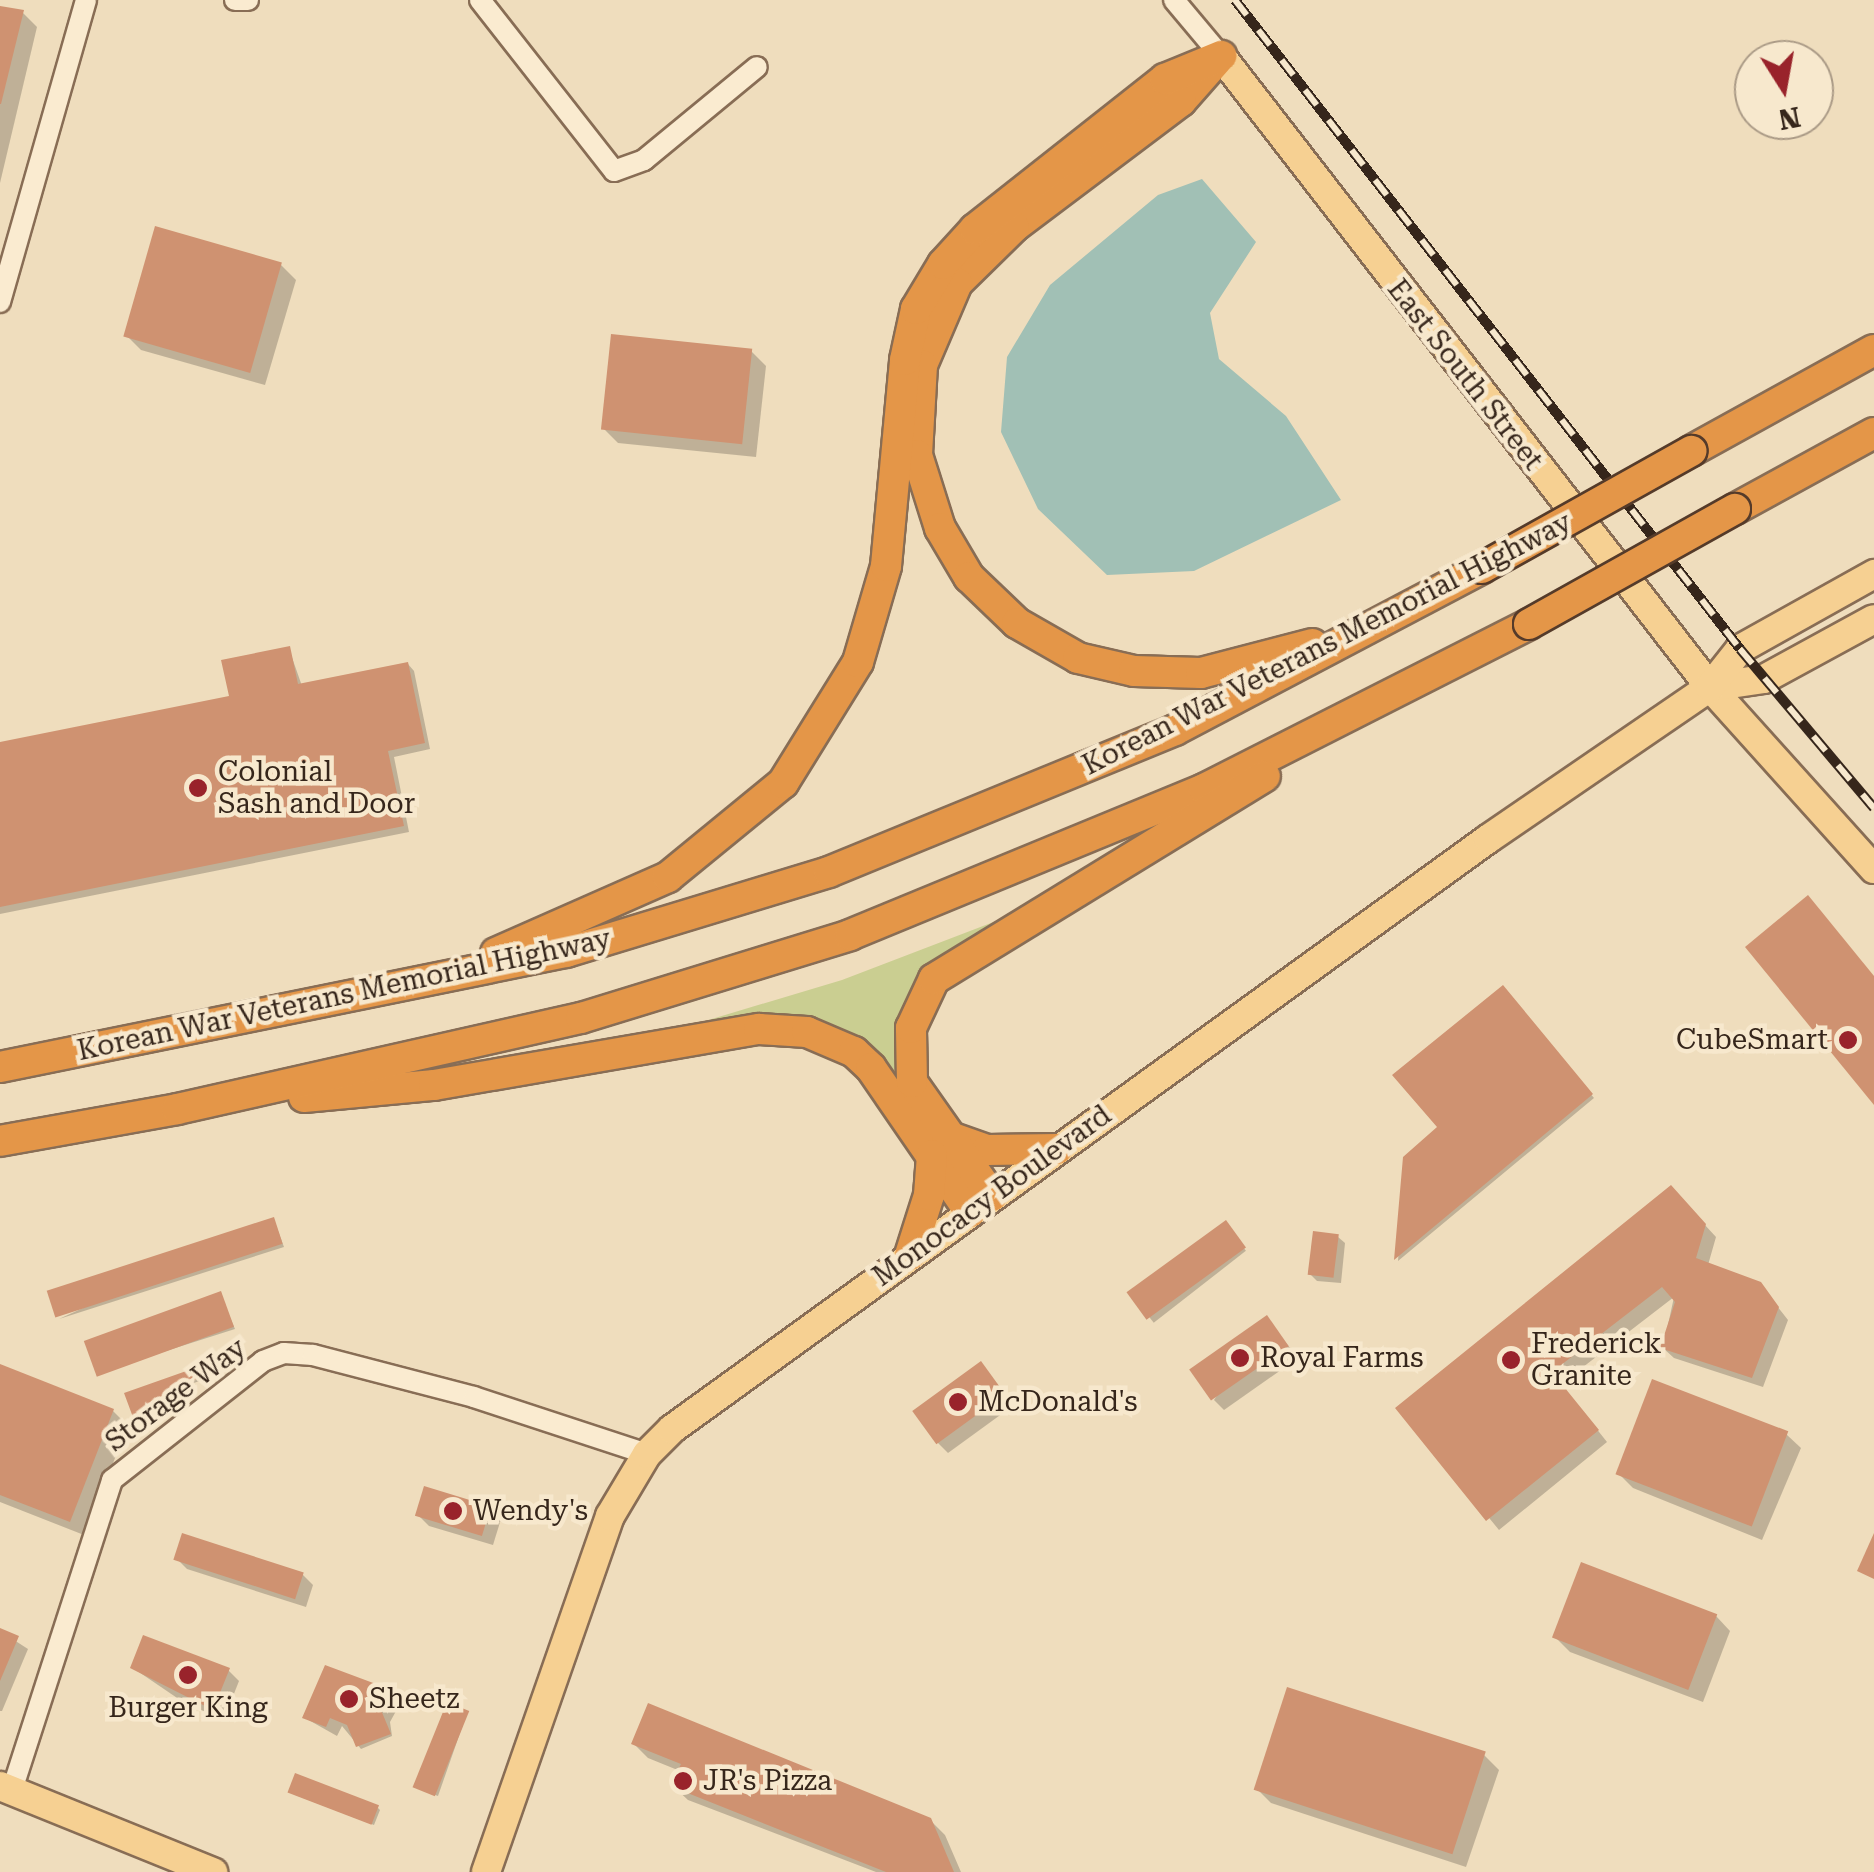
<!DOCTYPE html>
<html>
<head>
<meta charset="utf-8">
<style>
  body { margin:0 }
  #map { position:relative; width:1874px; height:1872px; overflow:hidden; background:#efddbd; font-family:"Roboto Serif",serif }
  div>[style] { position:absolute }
  .green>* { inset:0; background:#cace91 }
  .water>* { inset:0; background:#a1c0b5 }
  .shadow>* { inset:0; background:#0003; transform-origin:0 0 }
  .building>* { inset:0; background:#cf9271; transform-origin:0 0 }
  .roads { filter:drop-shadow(2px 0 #886d55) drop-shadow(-2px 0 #886d55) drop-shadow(0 2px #886d55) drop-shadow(0 -2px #886d55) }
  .minor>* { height:20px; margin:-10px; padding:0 10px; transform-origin:10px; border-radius:10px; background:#faebd0 }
  .major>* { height:28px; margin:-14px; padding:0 14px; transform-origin:14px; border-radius:14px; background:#f6d092 }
  .highway>* { height:30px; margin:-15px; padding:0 15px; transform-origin:15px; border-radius:15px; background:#e49648 }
  .rail>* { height:10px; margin-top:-5px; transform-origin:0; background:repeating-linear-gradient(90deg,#f7e8cd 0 19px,#36261b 0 38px); box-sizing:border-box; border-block:2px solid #36261b }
  .bridges { filter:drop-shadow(2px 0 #553b2a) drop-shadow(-2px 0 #553b2a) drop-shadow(0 2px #553b2a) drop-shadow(0 -2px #553b2a) }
  .highway-bridge>* { height:30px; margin:-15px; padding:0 15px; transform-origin:15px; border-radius:15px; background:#e49648 }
  .dots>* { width:28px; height:28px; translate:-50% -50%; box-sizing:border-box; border:5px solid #f7e8cd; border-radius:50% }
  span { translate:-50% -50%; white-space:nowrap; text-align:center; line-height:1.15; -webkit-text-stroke:9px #f7e8cd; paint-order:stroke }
  .street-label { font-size:28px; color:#36261b }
  .poi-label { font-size:28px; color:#36261b }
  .left { translate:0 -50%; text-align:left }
  .right { translate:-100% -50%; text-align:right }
  .north { position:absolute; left:1734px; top:40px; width:100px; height:100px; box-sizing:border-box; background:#f7e8cd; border:2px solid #aa9a86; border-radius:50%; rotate:169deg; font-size:28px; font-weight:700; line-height:40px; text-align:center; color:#36261b }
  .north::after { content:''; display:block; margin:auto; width:35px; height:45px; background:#99232b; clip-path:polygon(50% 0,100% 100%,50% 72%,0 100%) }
</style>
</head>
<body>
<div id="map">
  <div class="green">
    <i style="clip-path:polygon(1017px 913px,929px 970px,901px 1018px,896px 1074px,902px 1086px,869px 1050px,665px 1033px,842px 980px)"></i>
  </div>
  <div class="water">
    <i style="clip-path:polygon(1202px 179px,1256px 242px,1210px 313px,1219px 359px,1286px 416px,1341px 500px,1194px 571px,1107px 575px,1038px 509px,1001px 432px,1007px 357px,1050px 285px,1158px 195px)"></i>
  </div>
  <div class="shadow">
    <i style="clip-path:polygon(0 8px,23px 13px,37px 27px,0 183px)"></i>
    <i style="clip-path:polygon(281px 265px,296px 280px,265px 385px,141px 350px,126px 335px)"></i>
    <i style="clip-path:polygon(751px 351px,766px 366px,756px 457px,618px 443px,603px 428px)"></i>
    <i style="clip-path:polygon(289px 649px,302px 686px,408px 664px,414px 671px,430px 749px,394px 757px,409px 832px,0 914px,0 744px,232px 698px)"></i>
    <i style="clip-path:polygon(1503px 988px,1594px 1098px,1398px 1261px,1406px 1158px,1440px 1127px)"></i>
    <i style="clip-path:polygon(1681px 1199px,1716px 1237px,1708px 1265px,1760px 1284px,1788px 1320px,1763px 1387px,1674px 1358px,1663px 1348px,1674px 1297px,1561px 1384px,1607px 1442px,1499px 1530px,1399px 1408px)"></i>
    <i style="clip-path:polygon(274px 1220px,284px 1247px,59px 1319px)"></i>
    <i style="left:1225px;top:1224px;width:34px;height:117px;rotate:52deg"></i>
    <i style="clip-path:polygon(1338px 1237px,1345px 1243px,1341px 1283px,1317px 1281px,1310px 1274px)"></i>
    <i style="clip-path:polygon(220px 1294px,235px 1329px,97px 1373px)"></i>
    <i style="clip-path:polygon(1267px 1319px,1298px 1358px,1224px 1410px,1214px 1400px)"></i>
    <i style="clip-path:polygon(981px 1364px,1014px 1405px,948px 1453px,937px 1442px)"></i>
    <i style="clip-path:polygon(209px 1366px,214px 1376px,188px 1385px,192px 1394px,136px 1419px,127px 1394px)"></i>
    <i style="clip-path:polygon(0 1367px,113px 1411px,128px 1426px,84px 1535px,0 1502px)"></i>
    <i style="clip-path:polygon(1786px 1434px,1801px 1448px,1762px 1540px,1633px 1488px,1618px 1473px)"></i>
    <i style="clip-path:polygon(490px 1509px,501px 1519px,493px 1545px,429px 1526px,418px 1515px)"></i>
    <i style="clip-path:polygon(176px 1558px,302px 1574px,313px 1585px,306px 1607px,187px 1569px)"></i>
    <i style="clip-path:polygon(1716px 1616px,1730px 1631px,1703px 1702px,1570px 1652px,1555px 1637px)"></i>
    <i style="clip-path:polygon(0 1631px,28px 1649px,2px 1711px,0 1711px)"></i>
    <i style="clip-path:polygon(133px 1668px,228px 1670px,239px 1681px,224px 1719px,186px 1704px)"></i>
    <i style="clip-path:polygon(391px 1692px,401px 1702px,390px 1722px,392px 1736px,361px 1749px,342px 1726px,337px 1736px,305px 1718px)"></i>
    <i style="clip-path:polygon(467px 1713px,438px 1796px,419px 1789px)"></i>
    <i style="clip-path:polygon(633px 1743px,930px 1820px,945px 1835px,961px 1872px,876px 1872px,688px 1800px,673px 1786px,680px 1771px,648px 1758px)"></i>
    <i style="clip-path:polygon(1484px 1755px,1499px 1770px,1466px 1867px,1271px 1803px,1256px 1788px)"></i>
    <i style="clip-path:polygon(293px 1794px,378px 1808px,380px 1810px,374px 1825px)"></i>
  </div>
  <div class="building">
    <i style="clip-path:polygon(0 6px,24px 10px,1px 104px,0 104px)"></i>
    <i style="left:155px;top:226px;width:132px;height:115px;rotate:16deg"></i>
    <i style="left:611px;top:334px;width:142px;height:96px;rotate:6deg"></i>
    <i style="clip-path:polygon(290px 646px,298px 684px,408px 662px,425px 743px,388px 751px,404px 826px,0 907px,0 742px,229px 696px,221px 660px)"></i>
    <i style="clip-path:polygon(1808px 895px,1874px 976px,1874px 1105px,1745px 947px)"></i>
    <i style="clip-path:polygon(1503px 985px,1593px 1094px,1394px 1260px,1403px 1157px,1437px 1127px,1392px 1075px)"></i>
    <i style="clip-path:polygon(1671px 1185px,1706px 1224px,1696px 1258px,1761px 1282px,1779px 1307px,1752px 1378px,1660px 1348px,1675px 1302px,1662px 1287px,1552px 1372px,1599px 1430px,1486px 1521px,1395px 1408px)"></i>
    <i style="left:274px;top:1217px;width:28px;height:239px;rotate:72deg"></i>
    <i style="left:1226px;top:1220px;width:34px;height:123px;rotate:54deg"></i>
    <i style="left:1313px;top:1231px;width:26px;height:44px;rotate:7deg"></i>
    <i style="left:221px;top:1291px;width:38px;height:146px;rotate:70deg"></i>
    <i style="left:1267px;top:1315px;width:38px;height:95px;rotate:55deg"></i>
    <i style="left:981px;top:1361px;width:41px;height:85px;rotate:54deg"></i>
    <i style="clip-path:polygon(209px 1363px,213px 1373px,187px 1383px,191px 1391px,134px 1420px,124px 1393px)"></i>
    <i style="clip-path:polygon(0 1364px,114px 1409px,70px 1522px,0 1495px)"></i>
    <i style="left:1652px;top:1379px;width:146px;height:102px;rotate:21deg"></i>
    <i style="left:424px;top:1486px;width:70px;height:31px;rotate:17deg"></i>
    <i style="left:182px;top:1533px;width:128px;height:28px;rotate:18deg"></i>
    <i style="clip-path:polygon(1874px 1533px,1874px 1579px,1857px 1571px)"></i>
    <i style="left:1581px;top:1562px;width:146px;height:81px;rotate:21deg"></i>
    <i style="clip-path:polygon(0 1628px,19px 1636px,0 1681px)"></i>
    <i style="clip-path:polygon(143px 1635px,230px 1668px,213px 1710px,130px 1668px)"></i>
    <i style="clip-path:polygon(325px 1665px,392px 1690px,381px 1710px,391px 1734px,356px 1747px,347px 1725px,330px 1718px,326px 1727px,302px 1718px)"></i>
    <i style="left:1287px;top:1687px;width:209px;height:108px;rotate:18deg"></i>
    <i style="left:447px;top:1702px;width:24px;height:92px;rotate:22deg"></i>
    <i style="clip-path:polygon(648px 1703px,931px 1818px,954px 1872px,886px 1872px,670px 1786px,681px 1764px,631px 1744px)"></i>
    <i style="left:295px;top:1773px;width:90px;height:21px;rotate:21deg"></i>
  </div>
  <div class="roads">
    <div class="minor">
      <i style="left:235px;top:0;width:13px"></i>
      <i style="left:480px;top:0;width:217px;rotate:51.9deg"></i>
      <i style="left:614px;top:171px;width:32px;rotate:-20deg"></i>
      <i style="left:644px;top:160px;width:146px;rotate:-39.5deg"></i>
      <i style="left:1174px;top:0;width:73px;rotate:50deg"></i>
      <i style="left:0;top:302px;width:314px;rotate:-74.1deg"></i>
      <i style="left:12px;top:1790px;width:326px;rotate:-72.1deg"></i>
      <i style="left:112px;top:1480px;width:192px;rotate:-38.2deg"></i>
      <i style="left:263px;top:1361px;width:22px;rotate:-21deg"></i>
      <i style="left:284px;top:1353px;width:29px;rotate:4deg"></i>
      <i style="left:313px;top:1355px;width:166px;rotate:14.6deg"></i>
      <i style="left:474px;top:1397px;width:182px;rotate:18.2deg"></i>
    </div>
    <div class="major">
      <i style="left:1221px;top:56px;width:798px;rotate:52.23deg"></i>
      <i style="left:1710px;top:687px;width:245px;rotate:48deg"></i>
      <i style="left:1710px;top:687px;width:55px;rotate:-8.4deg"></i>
      <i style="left:1764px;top:679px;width:125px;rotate:-28.6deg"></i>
      <i style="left:0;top:1786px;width:230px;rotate:22deg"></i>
      <i style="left:486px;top:1872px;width:377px;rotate:-70.8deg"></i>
      <i style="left:610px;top:1516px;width:72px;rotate:-59.2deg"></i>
      <i style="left:647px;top:1454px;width:35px;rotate:-45deg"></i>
      <i style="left:672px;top:1429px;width:1007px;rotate:-35.87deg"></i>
      <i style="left:1488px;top:839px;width:269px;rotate:-34.4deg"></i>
      <i style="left:1710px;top:687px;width:48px;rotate:-51.7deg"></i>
      <i style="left:1740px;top:649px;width:154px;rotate:-29.2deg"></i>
    </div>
    <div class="highway">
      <i style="left:1217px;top:60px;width:55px;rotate:131.3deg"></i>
      <i style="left:1181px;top:101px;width:209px;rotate:143deg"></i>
      <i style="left:1014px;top:227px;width:80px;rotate:135.5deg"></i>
      <i style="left:957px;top:283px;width:89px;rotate:113.1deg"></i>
      <i style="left:922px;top:365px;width:90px;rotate:93.2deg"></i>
      <i style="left:917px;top:455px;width:77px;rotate:72.5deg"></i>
      <i style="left:940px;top:528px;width:57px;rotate:59.4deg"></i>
      <i style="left:969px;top:577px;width:66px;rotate:43.8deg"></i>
      <i style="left:1017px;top:623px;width:70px;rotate:29.8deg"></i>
      <i style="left:1078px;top:658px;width:57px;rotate:13.1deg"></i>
      <i style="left:1134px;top:671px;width:67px;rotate:1.7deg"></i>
      <i style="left:1201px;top:673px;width:115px;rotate:-14.6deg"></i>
      <i style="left:1691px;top:451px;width:209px;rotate:-28.9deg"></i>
      <i style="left:1735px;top:509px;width:158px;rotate:-28.7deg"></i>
      <i style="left:496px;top:953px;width:188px;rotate:-23.8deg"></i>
      <i style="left:668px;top:877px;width:149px;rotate:-39.3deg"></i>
      <i style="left:783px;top:783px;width:142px;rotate:-58.2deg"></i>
      <i style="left:858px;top:662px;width:100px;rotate:-73.7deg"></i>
      <i style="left:886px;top:566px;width:207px;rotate:-84.7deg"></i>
      <i style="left:905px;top:360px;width:52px;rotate:-77.8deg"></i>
      <i style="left:916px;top:309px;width:52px;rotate:-59deg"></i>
      <i style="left:943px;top:264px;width:47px;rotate:-47.6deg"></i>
      <i style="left:975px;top:229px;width:242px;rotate:-38.3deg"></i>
      <i style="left:1165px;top:79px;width:61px;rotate:-22.3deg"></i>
      <i style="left:0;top:1067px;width:578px;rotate:-11.49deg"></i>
      <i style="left:566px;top:952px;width:275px;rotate:-16.9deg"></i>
      <i style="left:829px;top:872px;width:374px;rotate:-22.3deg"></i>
      <i style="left:1175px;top:730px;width:347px;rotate:-27.8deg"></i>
      <i style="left:304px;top:1097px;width:131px;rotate:-5.3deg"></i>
      <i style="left:434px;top:1085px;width:330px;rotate:-9.8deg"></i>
      <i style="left:759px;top:1029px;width:48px;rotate:3.6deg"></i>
      <i style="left:807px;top:1032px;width:51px;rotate:23.1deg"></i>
      <i style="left:854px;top:1052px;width:23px;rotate:43deg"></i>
      <i style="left:871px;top:1068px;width:175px;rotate:55.5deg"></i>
      <i style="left:947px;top:1136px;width:42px;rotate:19.3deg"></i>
      <i style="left:987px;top:1150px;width:70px;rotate:-0.8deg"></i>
      <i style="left:0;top:1141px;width:180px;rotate:-10.2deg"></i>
      <i style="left:177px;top:1109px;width:414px;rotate:-12.7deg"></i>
      <i style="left:581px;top:1018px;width:282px;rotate:-17.1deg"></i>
      <i style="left:850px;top:935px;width:383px;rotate:-22.4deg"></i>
      <i style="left:1204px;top:789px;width:364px;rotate:-26.9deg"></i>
      <i style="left:992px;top:1196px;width:139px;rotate:-125.1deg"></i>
      <i style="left:912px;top:1082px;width:54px;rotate:-91.1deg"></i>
      <i style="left:911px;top:1028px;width:54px;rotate:-64.9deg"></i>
      <i style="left:934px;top:979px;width:388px;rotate:-31.5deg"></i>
      <i style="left:910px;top:1255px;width:63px;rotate:-72.4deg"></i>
      <i style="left:929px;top:1195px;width:40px;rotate:-85.7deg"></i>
    </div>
  </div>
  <div class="rail">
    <i style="left:1235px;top:0;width:822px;rotate:52.11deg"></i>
    <i style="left:1740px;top:649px;width:208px;rotate:49.9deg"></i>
  </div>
  <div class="bridges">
    <div class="highway-bridge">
      <i style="left:1482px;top:568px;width:240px;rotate:-29.2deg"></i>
      <i style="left:1529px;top:624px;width:236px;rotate:-29.2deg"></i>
    </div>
  </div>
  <div class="dots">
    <i style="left:198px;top:788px;background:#99232b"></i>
    <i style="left:1848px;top:1040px;background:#99232b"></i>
    <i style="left:1240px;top:1358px;background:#99232b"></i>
    <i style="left:1511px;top:1360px;background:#99232b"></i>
    <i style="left:958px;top:1402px;background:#99232b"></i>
    <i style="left:453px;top:1511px;background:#99232b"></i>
    <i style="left:188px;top:1675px;background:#99232b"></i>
    <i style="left:349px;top:1699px;background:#99232b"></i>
    <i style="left:683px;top:1781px;background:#99232b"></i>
  </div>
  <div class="street-label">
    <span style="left:1465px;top:375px;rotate:52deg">East South Street</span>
    <span style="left:1327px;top:644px;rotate:-27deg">Korean War Veterans Memorial Highway</span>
    <span style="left:344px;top:995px;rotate:-12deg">Korean War Veterans Memorial Highway</span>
    <span style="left:992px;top:1196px;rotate:-36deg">Monocacy Boulevard</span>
    <span style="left:176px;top:1395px;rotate:-37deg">Storage Way</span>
  </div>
  <div class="poi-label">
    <span class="left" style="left:218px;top:788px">Colonial<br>Sash and Door</span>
    <span class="right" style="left:1828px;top:1040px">CubeSmart</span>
    <span class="left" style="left:1531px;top:1360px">Frederick<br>Granite</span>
    <span class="left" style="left:1260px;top:1358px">Royal Farms</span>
    <span class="left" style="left:978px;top:1402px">McDonald's</span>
    <span class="left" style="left:473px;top:1511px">Wendy's</span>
    <span class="left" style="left:369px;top:1699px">Sheetz</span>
    <span style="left:188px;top:1708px">Burger King</span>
    <span class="left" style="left:703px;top:1781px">JR's Pizza</span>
  </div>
  <div class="north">N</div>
</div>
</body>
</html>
